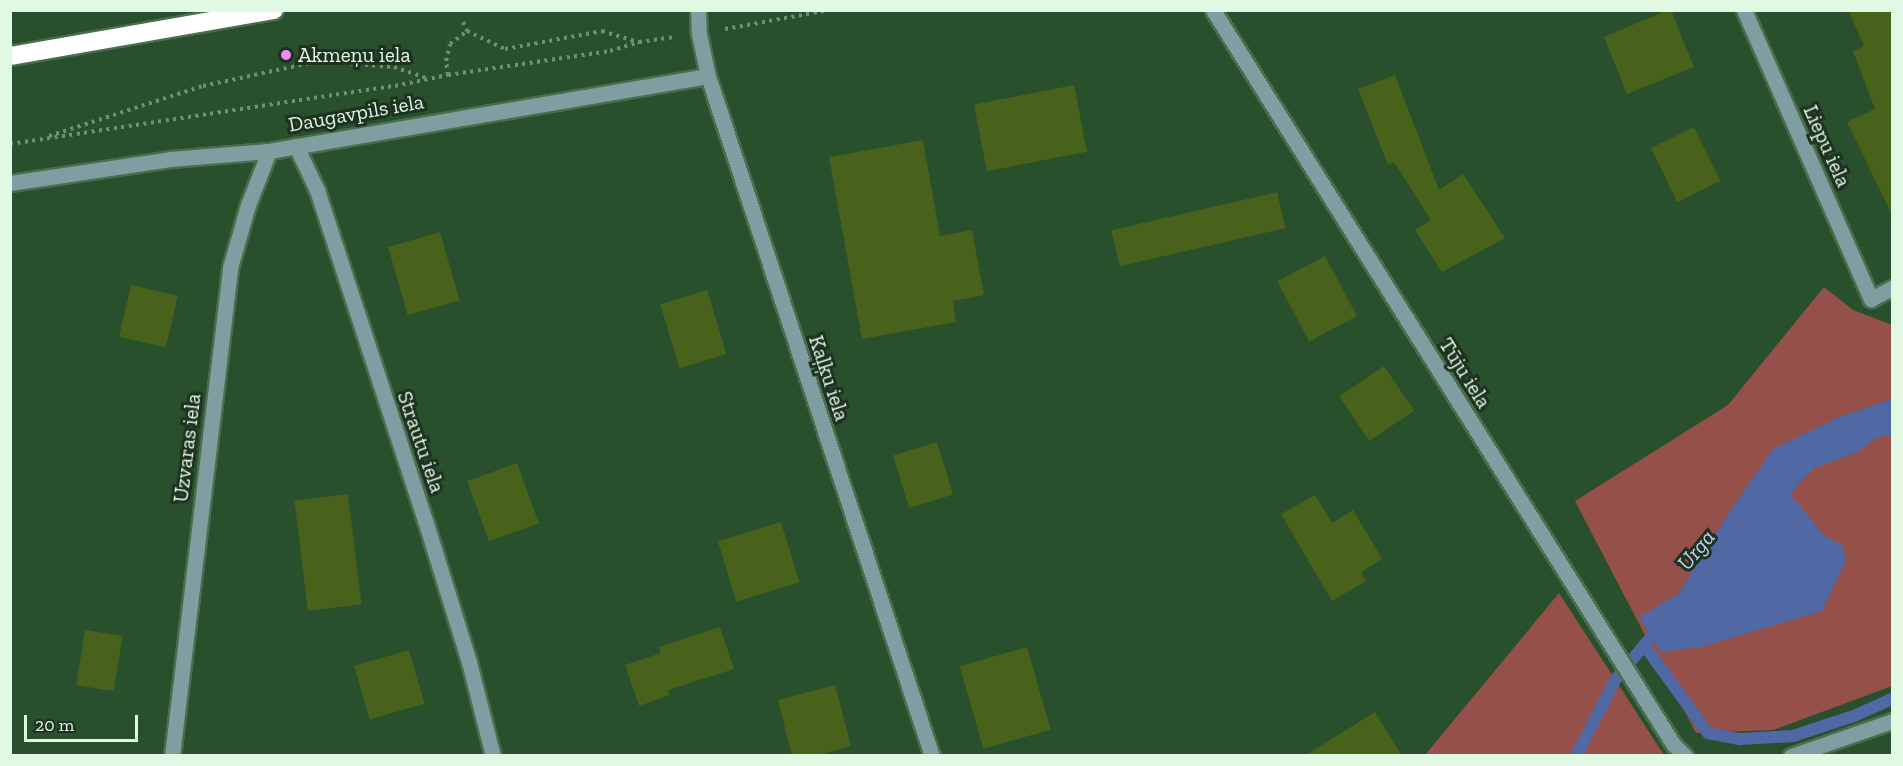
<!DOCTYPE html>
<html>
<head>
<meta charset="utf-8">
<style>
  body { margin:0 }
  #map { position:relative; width:1903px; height:766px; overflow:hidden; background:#28502d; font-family:"Zilla Slab",serif }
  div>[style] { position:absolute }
  .green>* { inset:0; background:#955049 }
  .water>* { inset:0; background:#5068a4 }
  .stream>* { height:12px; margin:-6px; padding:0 6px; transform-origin:6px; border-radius:6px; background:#5068a4 }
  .building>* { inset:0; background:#48611b; transform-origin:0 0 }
  .path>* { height:4px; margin-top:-2px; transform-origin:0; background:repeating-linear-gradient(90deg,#6f9173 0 3px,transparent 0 7.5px) }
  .roads { filter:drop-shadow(2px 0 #496e4e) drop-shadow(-2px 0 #496e4e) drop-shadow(0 2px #496e4e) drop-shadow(0 -2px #496e4e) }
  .minor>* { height:15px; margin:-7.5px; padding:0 7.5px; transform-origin:7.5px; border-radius:7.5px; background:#809da1 }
  .highway>* { height:18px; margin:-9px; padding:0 9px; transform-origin:9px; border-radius:9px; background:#fff }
  .dots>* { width:16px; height:16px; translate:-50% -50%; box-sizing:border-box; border:3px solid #1f3121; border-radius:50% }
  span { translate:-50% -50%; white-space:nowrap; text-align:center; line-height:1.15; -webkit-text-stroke:6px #1f3121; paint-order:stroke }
  .poi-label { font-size:21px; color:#e1f8e2 }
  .left { translate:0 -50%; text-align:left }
  .street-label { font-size:21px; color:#e1f8e2 }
  .water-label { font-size:22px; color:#c2d1f5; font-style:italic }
  .frame { position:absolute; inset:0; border:12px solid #e1f8e2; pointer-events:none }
  .scale { position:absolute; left:24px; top:715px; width:114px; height:27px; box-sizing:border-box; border:3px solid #e1f8e2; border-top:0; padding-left:8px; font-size:18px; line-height:21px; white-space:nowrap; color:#e1f8e2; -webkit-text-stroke:4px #1f3121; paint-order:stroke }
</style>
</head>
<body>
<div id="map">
  <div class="green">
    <i style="clip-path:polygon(1824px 287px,1853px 310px,1892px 325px,1892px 686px,1773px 730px,1696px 733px,1575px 501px,1728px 405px)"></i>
    <i style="clip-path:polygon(1559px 593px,1664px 755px,1425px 755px)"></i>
  </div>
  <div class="water">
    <i style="clip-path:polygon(1892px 399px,1892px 435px,1878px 437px,1858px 452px,1815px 468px,1798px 484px,1791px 495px,1824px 535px,1843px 546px,1846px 561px,1822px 611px,1701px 647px,1661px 652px,1639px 617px,1678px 594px,1732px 508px,1773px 449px,1839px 417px)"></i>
  </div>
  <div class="stream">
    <i style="left:1644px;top:645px;width:109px;rotate:54deg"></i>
    <i style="left:1708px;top:733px;width:33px;rotate:11deg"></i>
    <i style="left:1740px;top:739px;width:53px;rotate:-3.2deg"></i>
    <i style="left:1793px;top:736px;width:64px;rotate:-18.2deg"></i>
    <i style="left:1854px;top:716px;width:42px;rotate:-24.1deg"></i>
    <i style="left:1576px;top:756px;width:85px;rotate:-62.8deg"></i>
    <i style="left:1615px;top:680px;width:73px;rotate:-50deg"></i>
  </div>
  <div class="building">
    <i style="clip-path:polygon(1668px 10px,1671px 10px,1694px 67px,1627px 94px,1604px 37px)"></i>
    <i style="clip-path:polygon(1848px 10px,1893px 10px,1893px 217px,1847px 122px,1875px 109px,1853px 51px,1864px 46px)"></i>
    <i style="clip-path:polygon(1395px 75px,1439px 190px,1463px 174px,1505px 238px,1442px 272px,1415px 230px,1431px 220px,1394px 162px,1388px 165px,1358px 89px)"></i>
    <i style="left:1074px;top:85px;width:68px;height:102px;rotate:79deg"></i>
    <i style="left:1694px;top:127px;width:60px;height:48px;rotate:64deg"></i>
    <i style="clip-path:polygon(923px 140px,940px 236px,972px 230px,984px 295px,953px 301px,956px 322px,862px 339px,829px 157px)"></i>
    <i style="left:1277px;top:192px;width:37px;height:170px;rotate:77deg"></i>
    <i style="left:440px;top:232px;width:71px;height:54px;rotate:74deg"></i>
    <i style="left:1325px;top:256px;width:68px;height:54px;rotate:62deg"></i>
    <i style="left:131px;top:285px;width:48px;height:53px;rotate:13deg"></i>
    <i style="left:707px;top:290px;width:67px;height:49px;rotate:73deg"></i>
    <i style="left:1384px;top:366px;width:54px;height:54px;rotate:56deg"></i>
    <i style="left:937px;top:442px;width:55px;height:46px;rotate:73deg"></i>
    <i style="left:517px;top:463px;width:64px;height:53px;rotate:70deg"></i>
    <i style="left:348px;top:494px;width:111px;height:54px;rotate:83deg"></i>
    <i style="clip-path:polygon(1315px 495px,1332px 523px,1353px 510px,1382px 559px,1361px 572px,1366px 581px,1332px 601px,1281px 514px)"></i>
    <i style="left:781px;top:522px;width:63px;height:66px;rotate:73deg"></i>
    <i style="clip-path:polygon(720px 627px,734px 669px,668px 690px,670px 695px,639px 706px,625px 665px,661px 653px,659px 647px)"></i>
    <i style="left:85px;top:630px;width:38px;height:56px;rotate:9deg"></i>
    <i style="left:1027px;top:647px;width:86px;height:70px;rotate:74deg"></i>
    <i style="left:409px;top:650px;width:56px;height:57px;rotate:74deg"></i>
    <i style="clip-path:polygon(835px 685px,851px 746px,815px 756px,792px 756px,778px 700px)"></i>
    <i style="clip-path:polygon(1375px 712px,1402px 756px,1304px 756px)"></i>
  </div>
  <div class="path">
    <i style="left:463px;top:22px;width:10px;rotate:66deg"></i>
    <i style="left:467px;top:31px;width:42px;rotate:25.3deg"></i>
    <i style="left:505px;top:49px;width:99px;rotate:-10.5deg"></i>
    <i style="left:602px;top:31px;width:39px;rotate:17deg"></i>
    <i style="left:725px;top:29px;width:107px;rotate:-10.3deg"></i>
    <i style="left:448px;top:75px;width:14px;rotate:-98deg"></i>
    <i style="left:446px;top:61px;width:17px;rotate:-77deg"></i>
    <i style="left:450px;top:44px;width:21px;rotate:-37deg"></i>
    <i style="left:49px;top:136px;width:162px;rotate:-18deg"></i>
    <i style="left:203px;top:86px;width:120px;rotate:-12.1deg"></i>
    <i style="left:320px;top:61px;width:74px;rotate:4.6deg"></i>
    <i style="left:394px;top:67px;width:36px;rotate:19deg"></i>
    <i style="left:10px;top:144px;width:389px;rotate:-8.6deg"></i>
    <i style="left:395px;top:86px;width:54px;rotate:-11.7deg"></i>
    <i style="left:448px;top:75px;width:164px;rotate:-8.4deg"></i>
    <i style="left:610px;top:51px;width:30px;rotate:-17deg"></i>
    <i style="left:639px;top:42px;width:34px;rotate:-8deg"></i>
  </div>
  <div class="roads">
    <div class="minor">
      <i style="left:698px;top:10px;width:24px;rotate:88deg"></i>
      <i style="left:699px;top:34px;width:43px;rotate:77.9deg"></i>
      <i style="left:708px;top:76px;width:716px;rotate:71.77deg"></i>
      <i style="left:1213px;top:10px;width:866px;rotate:57.92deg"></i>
      <i style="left:1673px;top:744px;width:17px;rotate:45deg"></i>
      <i style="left:1744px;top:10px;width:316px;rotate:66.3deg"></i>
      <i style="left:1871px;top:299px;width:24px;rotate:-28deg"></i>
      <i style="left:296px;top:146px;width:49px;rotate:64.5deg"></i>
      <i style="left:317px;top:190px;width:347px;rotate:71.9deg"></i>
      <i style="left:425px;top:520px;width:149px;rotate:72.8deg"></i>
      <i style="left:469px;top:662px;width:97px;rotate:75.7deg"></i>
      <i style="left:10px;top:183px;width:162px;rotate:-8.5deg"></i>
      <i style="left:170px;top:159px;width:99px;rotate:-4.6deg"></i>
      <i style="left:269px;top:151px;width:445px;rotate:-9.7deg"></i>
      <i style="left:172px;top:756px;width:491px;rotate:-83.2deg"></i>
      <i style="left:230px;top:268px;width:66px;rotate:-74.1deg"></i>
      <i style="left:248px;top:205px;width:58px;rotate:-68.7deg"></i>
      <i style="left:1791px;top:756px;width:107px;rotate:-19.1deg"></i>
    </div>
    <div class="highway">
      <i style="left:10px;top:56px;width:268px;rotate:-9.9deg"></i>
    </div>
  </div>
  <div class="dots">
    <i style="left:286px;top:55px;background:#f28af3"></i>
  </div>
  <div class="poi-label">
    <span class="left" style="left:298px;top:55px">Akmeņu iela</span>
  </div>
  <div class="street-label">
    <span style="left:356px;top:113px;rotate:-10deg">Daugavpils iela</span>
    <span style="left:1827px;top:146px;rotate:66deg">Liepu iela</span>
    <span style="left:1465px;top:373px;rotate:58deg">Tūju iela</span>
    <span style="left:829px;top:378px;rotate:72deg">Kaļķu iela</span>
    <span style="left:421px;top:442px;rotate:71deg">Strautu iela</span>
    <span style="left:187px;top:448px;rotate:-83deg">Uzvaras iela</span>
  </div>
  <div class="water-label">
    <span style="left:1696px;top:550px;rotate:-50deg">Urga</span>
  </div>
  <div class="frame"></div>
  <div class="scale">20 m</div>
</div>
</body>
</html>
